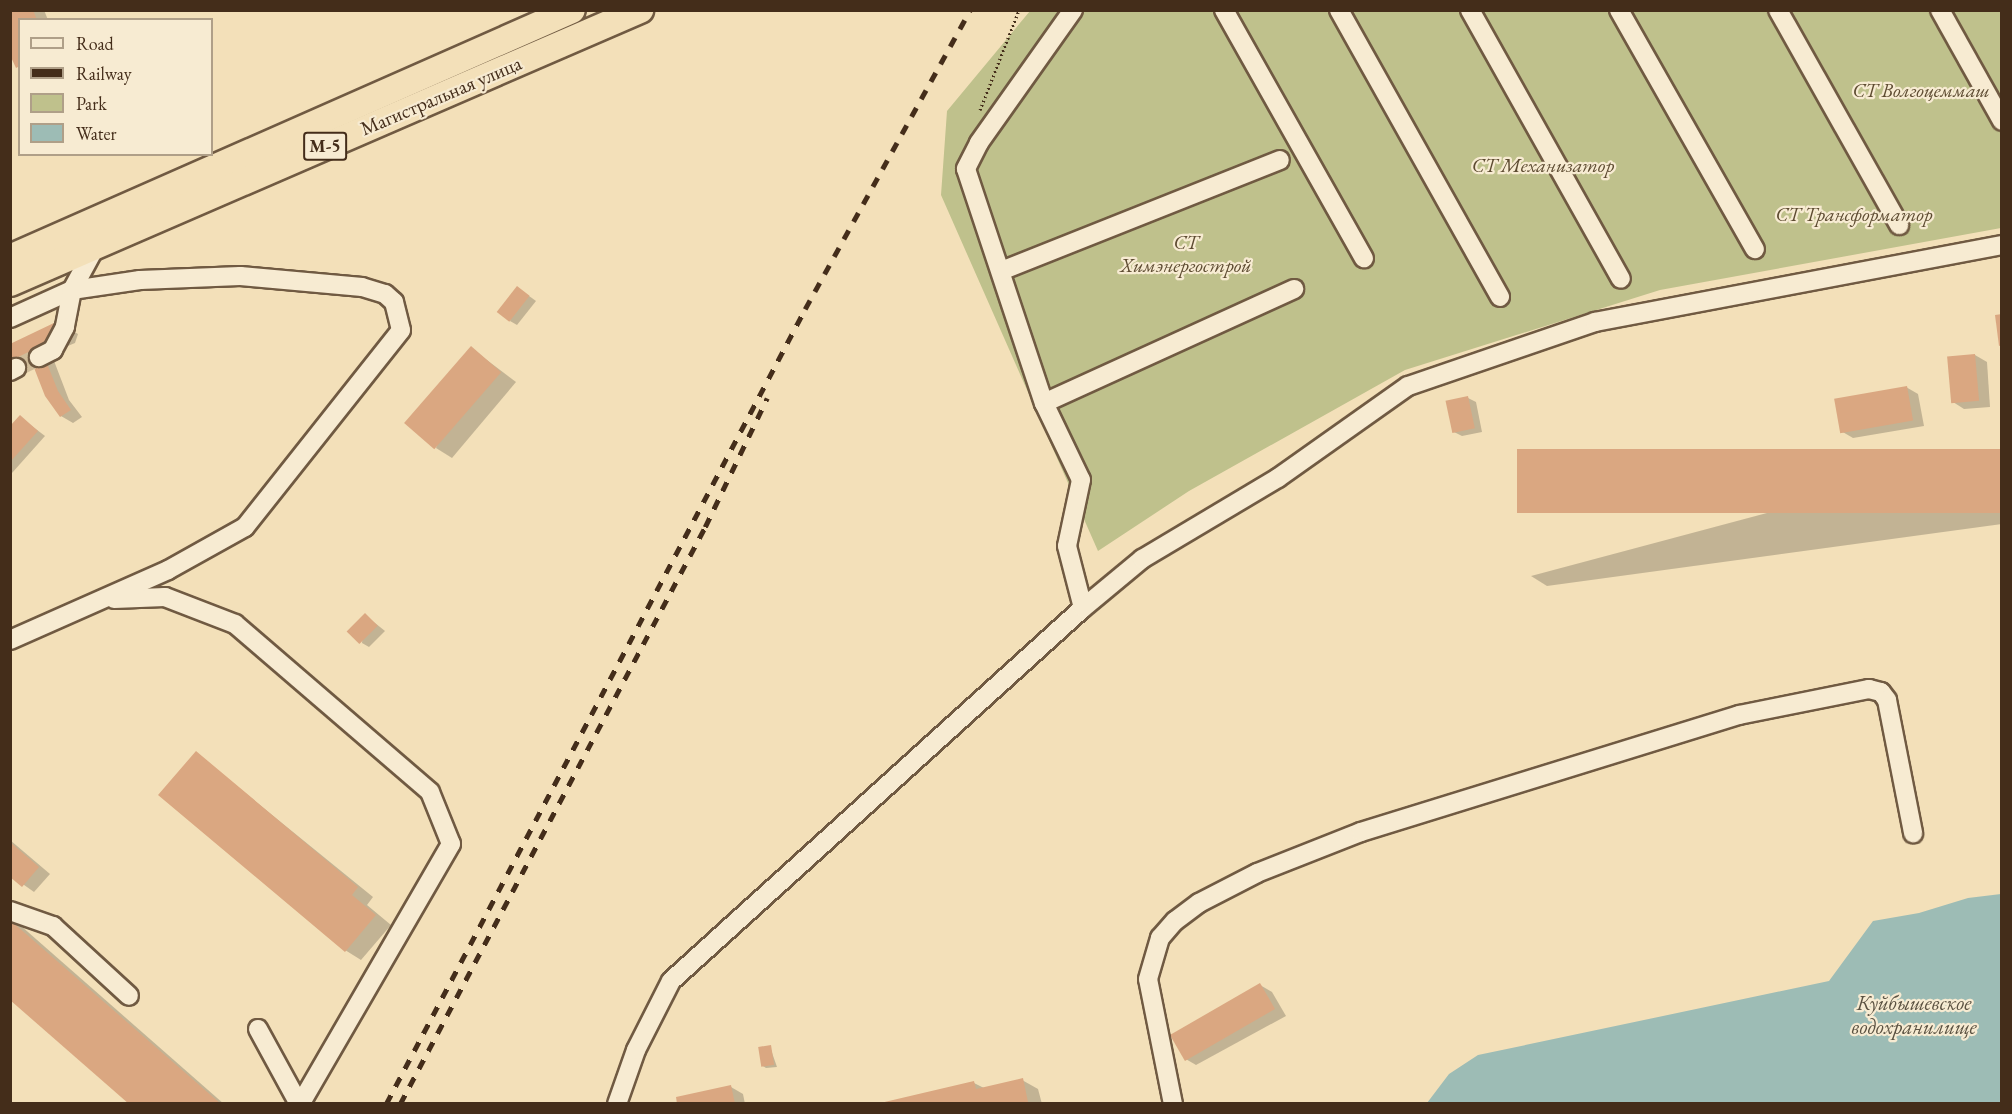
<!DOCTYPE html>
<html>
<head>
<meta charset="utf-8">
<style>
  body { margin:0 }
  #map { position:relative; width:2012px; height:1114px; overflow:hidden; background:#f3e0b9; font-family:"EB Garamond",serif }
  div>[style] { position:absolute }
  .green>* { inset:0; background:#bfc18c }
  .water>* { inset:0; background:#9dbcb5 }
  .shadow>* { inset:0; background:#0003 }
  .building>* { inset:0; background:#daa781; transform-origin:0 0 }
  .minor-tunnel>* { height:18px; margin-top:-9px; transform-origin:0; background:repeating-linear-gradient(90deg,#d0bc99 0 18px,transparent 0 27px) }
  .path>* { height:3px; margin-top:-1.5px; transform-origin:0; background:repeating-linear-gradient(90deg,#442d1a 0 1.5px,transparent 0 4.5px) }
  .roads { filter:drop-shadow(2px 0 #705a42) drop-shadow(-2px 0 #705a42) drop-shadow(0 2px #705a42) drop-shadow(0 -2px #705a42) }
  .minor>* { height:18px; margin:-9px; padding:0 9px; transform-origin:9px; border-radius:9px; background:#f7ebd2 }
  .highway>* { height:26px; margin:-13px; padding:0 13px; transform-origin:13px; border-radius:13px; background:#f3e0b9 }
  .rail>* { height:4.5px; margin-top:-2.25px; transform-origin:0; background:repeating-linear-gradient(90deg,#442d1a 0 10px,transparent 0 20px) }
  span { translate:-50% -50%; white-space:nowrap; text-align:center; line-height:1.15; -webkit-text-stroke:4.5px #f7ebd2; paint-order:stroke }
  .shield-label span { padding:2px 4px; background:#f7ebd2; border:2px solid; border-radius:4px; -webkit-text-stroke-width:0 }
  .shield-label { font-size:18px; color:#442d1a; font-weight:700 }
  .park-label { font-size:20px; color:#5d4b31; font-style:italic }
  .street-label { font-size:20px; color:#442d1a }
  .water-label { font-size:21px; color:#5a5141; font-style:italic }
  .frame { position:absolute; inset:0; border:12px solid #442d1a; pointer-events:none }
  .legend { position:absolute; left:18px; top:18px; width:195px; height:138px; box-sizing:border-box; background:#f7ebd2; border:2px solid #af9f88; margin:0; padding:8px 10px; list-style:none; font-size:18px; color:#442d1a }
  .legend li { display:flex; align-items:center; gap:12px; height:30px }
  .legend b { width:30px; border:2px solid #af9f88 }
</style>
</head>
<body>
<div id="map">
  <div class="green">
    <i style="clip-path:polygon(1030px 11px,2001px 11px,2001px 228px,1660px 290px,1405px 370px,1189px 491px,1098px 551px,941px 195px,947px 111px)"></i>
  </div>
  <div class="water">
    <i style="clip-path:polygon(2001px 894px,2001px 1103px,1427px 1103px,1449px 1074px,1478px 1055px,1829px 981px,1873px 921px,1919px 913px,1968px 898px)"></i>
  </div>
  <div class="shadow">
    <i style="clip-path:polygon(10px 10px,44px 10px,48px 20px,20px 20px,20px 68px)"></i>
    <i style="clip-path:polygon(518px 288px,536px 301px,517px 325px,510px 321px)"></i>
    <i style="clip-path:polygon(66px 327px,78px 334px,75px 343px,51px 353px,69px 400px,82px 417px,73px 423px,61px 416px,34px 364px,15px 371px,10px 345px)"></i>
    <i style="clip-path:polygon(471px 348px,516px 382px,452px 458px,436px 448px)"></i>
    <i style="clip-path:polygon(1975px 355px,1987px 362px,1990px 407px,1964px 409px,1953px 402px)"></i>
    <i style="clip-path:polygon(1906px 387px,1918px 394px,1924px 426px,1853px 438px,1841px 431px)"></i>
    <i style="clip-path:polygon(1468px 398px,1476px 402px,1482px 432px,1462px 436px,1454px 432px)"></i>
    <i style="clip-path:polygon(20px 417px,45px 436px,12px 473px,10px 428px)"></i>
    <i style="clip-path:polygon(2002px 450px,2002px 524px,1547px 586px,1531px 576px)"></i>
    <i style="clip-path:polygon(365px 615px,385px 631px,369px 647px,362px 643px)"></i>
    <i style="clip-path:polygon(196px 753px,373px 897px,367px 905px,391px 925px,361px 960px,345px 950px)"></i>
    <i style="clip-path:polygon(10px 840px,50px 874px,34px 892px,10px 875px)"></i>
    <i style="clip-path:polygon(10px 919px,20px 925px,224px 1104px,131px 1104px,10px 998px)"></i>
    <i style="clip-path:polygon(1260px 985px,1272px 992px,1286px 1016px,1196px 1065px,1184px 1058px)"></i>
    <i style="clip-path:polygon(770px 1047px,777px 1067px,766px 1068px,763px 1066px)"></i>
    <i style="clip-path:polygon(1022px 1080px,1038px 1089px,1042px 1104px,879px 1104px,974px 1083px,984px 1088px)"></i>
    <i style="clip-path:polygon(731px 1087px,743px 1094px,745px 1104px,679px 1104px)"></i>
  </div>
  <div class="building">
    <i style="clip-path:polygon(10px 10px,33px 10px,37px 20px,20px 20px,20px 66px,16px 68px,10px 55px)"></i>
    <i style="left:517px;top:286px;width:16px;height:33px;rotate:38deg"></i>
    <i style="clip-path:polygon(2002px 314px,2002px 345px,1999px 346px,1995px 315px)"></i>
    <i style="clip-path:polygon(56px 322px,67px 326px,63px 337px,40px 346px,58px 391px,71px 410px,60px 417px,45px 396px,29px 355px,10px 362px,10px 344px)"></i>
    <i style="left:471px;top:346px;width:40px;height:102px;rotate:41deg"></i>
    <i style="left:1975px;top:354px;width:47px;height:28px;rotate:85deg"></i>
    <i style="left:1907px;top:386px;width:35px;height:74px;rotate:80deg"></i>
    <i style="left:1468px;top:396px;width:33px;height:23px;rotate:78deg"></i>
    <i style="clip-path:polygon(20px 415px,38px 431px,10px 462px,10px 426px)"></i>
    <i style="left:2002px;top:449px;width:64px;height:485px;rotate:90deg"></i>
    <i style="left:365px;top:613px;width:18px;height:26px;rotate:45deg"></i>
    <i style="clip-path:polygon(196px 751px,358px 887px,352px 895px,376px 915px,345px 952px,158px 795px)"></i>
    <i style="clip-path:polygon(10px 842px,39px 867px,22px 887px,10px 877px)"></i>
    <i style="clip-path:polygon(10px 920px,221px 1104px,129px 1104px,10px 1000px)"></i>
    <i style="left:1260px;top:983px;width:30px;height:104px;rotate:60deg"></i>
    <i style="left:771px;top:1045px;width:20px;height:13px;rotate:81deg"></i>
    <i style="clip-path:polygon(1023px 1078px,1028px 1102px,1022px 1104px,876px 1104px,974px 1081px,976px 1089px)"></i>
    <i style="clip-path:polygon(731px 1085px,735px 1104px,677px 1104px,676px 1097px)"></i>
  </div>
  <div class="minor-tunnel">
    <i style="left:16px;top:368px;width:25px;rotate:-26deg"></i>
  </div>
  <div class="path">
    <i style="left:980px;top:110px;width:107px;rotate:-68.7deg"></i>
  </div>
  <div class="roads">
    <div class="minor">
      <i style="left:1073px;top:10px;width:163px;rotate:125.3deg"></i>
      <i style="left:979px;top:143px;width:29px;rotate:117deg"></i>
      <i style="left:966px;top:169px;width:247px;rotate:71.6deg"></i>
      <i style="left:1044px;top:403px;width:85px;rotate:64.3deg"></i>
      <i style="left:1081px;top:480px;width:67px;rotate:102deg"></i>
      <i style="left:1067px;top:546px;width:64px;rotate:75.5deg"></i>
      <i style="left:1224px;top:10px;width:285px;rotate:60.6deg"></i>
      <i style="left:1339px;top:10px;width:329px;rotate:60.7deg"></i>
      <i style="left:1470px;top:10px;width:308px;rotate:60.7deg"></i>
      <i style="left:1619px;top:10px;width:275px;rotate:60.4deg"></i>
      <i style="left:1778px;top:10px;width:247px;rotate:60.6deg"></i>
      <i style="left:1940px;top:10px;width:127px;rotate:60.8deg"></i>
      <i style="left:1001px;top:271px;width:300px;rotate:-21.7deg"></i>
      <i style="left:10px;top:318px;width:68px;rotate:-24.3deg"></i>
      <i style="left:72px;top:290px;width:52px;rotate:-61.5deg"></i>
      <i style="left:10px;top:371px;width:7px;rotate:-27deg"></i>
      <i style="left:1044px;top:403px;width:275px;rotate:-24.5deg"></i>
      <i style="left:114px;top:599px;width:51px;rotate:-2.2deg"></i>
      <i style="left:165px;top:597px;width:75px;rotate:21.1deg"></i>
      <i style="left:235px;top:624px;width:257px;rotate:40.7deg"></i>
      <i style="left:430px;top:792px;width:56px;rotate:68deg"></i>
      <i style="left:451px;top:844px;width:301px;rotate:120.1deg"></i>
      <i style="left:10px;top:640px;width:173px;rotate:-23.9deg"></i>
      <i style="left:168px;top:570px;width:88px;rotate:-29.2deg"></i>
      <i style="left:245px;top:527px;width:251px;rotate:-51.6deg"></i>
      <i style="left:401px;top:330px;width:29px;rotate:-104deg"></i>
      <i style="left:394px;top:302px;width:12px;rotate:-138deg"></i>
      <i style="left:385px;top:294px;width:24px;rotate:-163deg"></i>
      <i style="left:362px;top:287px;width:122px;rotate:-174.8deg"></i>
      <i style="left:240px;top:276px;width:100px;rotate:177.7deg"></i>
      <i style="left:140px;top:280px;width:69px;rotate:171.6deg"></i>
      <i style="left:72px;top:290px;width:38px;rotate:101deg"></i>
      <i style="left:65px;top:327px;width:26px;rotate:118deg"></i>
      <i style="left:53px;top:350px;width:16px;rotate:153deg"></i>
      <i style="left:10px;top:911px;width:46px;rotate:19.2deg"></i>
      <i style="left:53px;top:926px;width:103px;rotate:42.6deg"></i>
      <i style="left:258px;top:1029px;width:85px;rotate:61.3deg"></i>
      <i style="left:617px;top:1104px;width:57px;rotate:-70.6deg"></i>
      <i style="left:636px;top:1050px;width:77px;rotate:-63.1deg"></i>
      <i style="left:671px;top:981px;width:556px;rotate:-42.16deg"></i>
      <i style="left:1083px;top:608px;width:77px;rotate:-39.7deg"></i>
      <i style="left:1142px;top:559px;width:158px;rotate:-30.8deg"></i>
      <i style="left:1278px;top:478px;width:159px;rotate:-35.3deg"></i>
      <i style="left:1408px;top:386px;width:198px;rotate:-18.9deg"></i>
      <i style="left:1595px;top:322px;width:414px;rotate:-10.7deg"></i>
      <i style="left:1173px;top:1104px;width:127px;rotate:-101.3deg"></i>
      <i style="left:1148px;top:979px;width:43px;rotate:-73.7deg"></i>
      <i style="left:1160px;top:938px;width:23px;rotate:-49deg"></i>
      <i style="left:1175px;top:921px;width:30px;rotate:-37deg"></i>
      <i style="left:1199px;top:903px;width:65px;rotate:-27.3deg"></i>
      <i style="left:1257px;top:873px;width:112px;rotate:-21.5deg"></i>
      <i style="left:1361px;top:832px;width:396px;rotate:-17.2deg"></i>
      <i style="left:1739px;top:715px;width:133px;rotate:-11.3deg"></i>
      <i style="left:1869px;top:689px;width:12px;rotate:14deg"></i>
      <i style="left:1881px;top:692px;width:10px;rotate:53deg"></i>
      <i style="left:1887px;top:700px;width:136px;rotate:78.9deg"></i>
    </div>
    <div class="highway">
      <i style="left:10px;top:258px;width:614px;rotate:-23.81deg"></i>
      <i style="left:10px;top:283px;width:687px;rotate:-23.43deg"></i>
    </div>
  </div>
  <div class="rail">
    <i style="left:386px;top:1104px;width:899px;rotate:-62.21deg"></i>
    <i style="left:805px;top:309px;width:342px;rotate:-61.1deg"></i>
    <i style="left:400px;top:1104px;width:653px;rotate:-62.14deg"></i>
    <i style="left:705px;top:527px;width:143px;rotate:-64.3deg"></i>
  </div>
  <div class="shield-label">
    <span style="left:325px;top:146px">М-5</span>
  </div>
  <div class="park-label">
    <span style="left:1921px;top:90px">СТ Волгоцеммаш</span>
    <span style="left:1543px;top:165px">СТ Механизатор</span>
    <span style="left:1854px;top:214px">СТ Трансформатор</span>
    <span style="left:1186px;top:254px">СТ<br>Химэнергострой</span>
  </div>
  <div class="street-label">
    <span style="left:441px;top:96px;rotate:-23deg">Магистральная улица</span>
  </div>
  <div class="water-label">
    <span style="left:1914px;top:1015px">Куйбышевское<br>водохранилище</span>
  </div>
  <div class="frame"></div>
  <ul class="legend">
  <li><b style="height:8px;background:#f7ebd2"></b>Road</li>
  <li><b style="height:8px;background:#442d1a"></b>Railway</li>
  <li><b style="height:16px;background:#bfc18c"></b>Park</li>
  <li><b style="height:16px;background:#9dbcb5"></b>Water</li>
  </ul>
</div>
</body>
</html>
